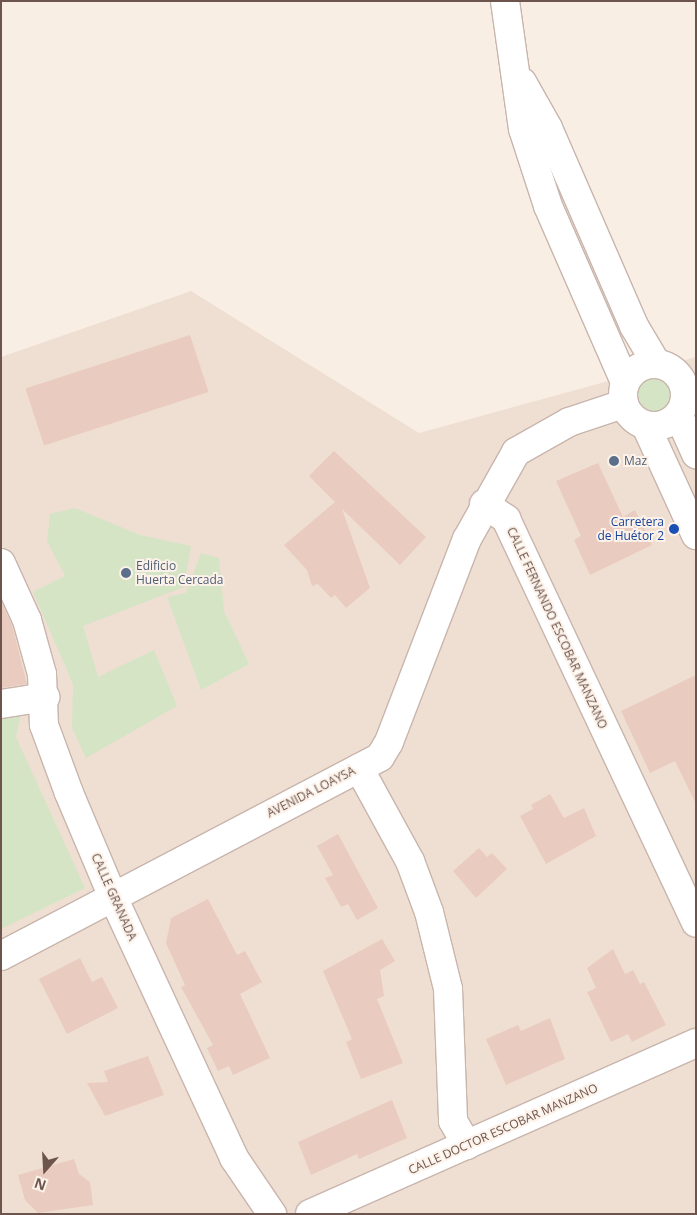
<!DOCTYPE html>
<html>
<head>
<meta charset="utf-8">
<style>
  body { margin:0 }
  #map { position:relative; width:697px; height:1215px; overflow:hidden; background:#f9eee3; font-family:"Open Sans",sans-serif }
  div>[style] { position:absolute }
  .residential>* { inset:0; background:#efdfd3 }
  .green>* { inset:0; background:#d4e4c4 }
  .round { border-radius:50% }
  .building>* { inset:0; background:#eacbbf; transform-origin:0 0 }
  .roads { filter:drop-shadow(1px 0 #c8b5ac) drop-shadow(-1px 0 #c8b5ac) drop-shadow(0 1px #c8b5ac) drop-shadow(0 -1px #c8b5ac) }
  .minor>* { height:28px; margin:-14px; padding:0 14px; transform-origin:14px; border-radius:14px; background:#fff }
  .minor>.ring { margin:-14px; padding:0; box-sizing:content-box; background:none; border:28px solid #fff; border-radius:50% }
  .dots>* { width:14px; height:14px; translate:-50% -50%; box-sizing:border-box; border:2px solid #fcf2e9; border-radius:50% }
  span { translate:-50% -50%; white-space:nowrap; text-align:center; line-height:1.15; -webkit-text-stroke:4px #fcf2e9; paint-order:stroke }
  .service-label { font-size:12px; color:#4e5e75 }
  .left { translate:0 -50%; text-align:left }
  .transit-label { font-size:12px; color:#164399 }
  .right { translate:-100% -50%; text-align:right }
  .street-label { font-size:12px; color:#6d554d }
  .frame { position:absolute; inset:0; border:2px solid #6d554d; pointer-events:none }
  .north { position:absolute; left:20px; top:1145px; width:50px; height:50px; -webkit-text-stroke:4px #fcf2e9; paint-order:stroke; rotate:199deg; font-size:14px; font-weight:700; line-height:20px; text-align:center; color:#6d554d }
  .north::after { content:''; display:block; margin:auto; width:18px; height:22px; background:#6d554d; clip-path:polygon(50% 0,100% 100%,50% 72%,0 100%) }
</style>
</head>
<body>
<div id="map">
  <div class="residential">
    <i style="clip-path:polygon(191px 291px,419px 433px,696px 357px,696px 1214px,1px 1214px,1px 357px)"></i>
  </div>
  <div class="green">
    <i class="round" style="left:638px;top:377px;width:34px;height:34px"></i>
    <i style="clip-path:polygon(75px 508px,140px 535px,191px 546px,184px 587px,83px 626px,98px 677px,154px 650px,177px 706px,86px 758px,72px 728px,73px 684px,33px 592px,65px 576px,47px 541px,50px 514px)"></i>
    <i style="clip-path:polygon(201px 553px,219px 558px,224px 611px,249px 664px,201px 690px,167px 597px,186px 593px)"></i>
    <i style="clip-path:polygon(23px 704px,16px 737px,85px 888px,1px 929px,1px 707px)"></i>
  </div>
  <div class="building">
    <i style="left:190px;top:335px;width:60px;height:173px;rotate:72deg"></i>
    <i style="clip-path:polygon(334px 451px,426px 537px,400px 565px,342px 509px,370px 588px,346px 608px,335px 595px,331px 598px,318px 584px,312px 586px,307px 570px,284px 545px,335px 502px,309px 476px)"></i>
    <i style="clip-path:polygon(598px 463px,623px 517px,635px 510px,652px 545px,590px 575px,574px 540px,581px 536px,556px 481px)"></i>
    <i style="clip-path:polygon(1px 601px,12px 625px,27px 684px,1px 688px)"></i>
    <i style="clip-path:polygon(696px 675px,696px 804px,675px 761px,650px 773px,621px 711px)"></i>
    <i style="clip-path:polygon(550px 794px,564px 818px,584px 808px,596px 836px,546px 864px,520px 816px,533px 809px,531px 805px)"></i>
    <i style="clip-path:polygon(338px 834px,378px 908px,357px 920px,348px 904px,341px 907px,325px 878px,333px 875px,317px 846px)"></i>
    <i style="clip-path:polygon(479px 848px,487px 857px,492px 853px,507px 869px,476px 898px,453px 871px)"></i>
    <i style="clip-path:polygon(208px 899px,237px 955px,245px 951px,262px 982px,240px 994px,270px 1058px,233px 1075px,229px 1066px,218px 1071px,207px 1048px,213px 1045px,181px 987px,185px 985px,166px 943px,171px 918px)"></i>
    <i style="clip-path:polygon(382px 939px,395px 961px,380px 970px,384px 996px,377px 999px,403px 1063px,361px 1079px,346px 1042px,352px 1039px,323px 971px)"></i>
    <i style="clip-path:polygon(613px 949px,625px 974px,633px 970px,640px 984px,644px 982px,666px 1025px,632px 1042px,628px 1034px,611px 1042px,587px 992px,596px 988px,587px 968px)"></i>
    <i style="clip-path:polygon(80px 958px,92px 982px,102px 977px,118px 1008px,67px 1034px,39px 979px)"></i>
    <i style="clip-path:polygon(550px 1018px,565px 1059px,506px 1085px,486px 1039px,518px 1025px,521px 1031px)"></i>
    <i style="clip-path:polygon(148px 1056px,164px 1095px,105px 1116px,87px 1083px,108px 1082px,104px 1071px)"></i>
    <i style="clip-path:polygon(392px 1100px,407px 1138px,359px 1159px,357px 1154px,311px 1175px,298px 1142px)"></i>
    <i style="clip-path:polygon(74px 1159px,79px 1174px,90px 1182px,93px 1205px,38px 1213px,25px 1200px,18px 1175px)"></i>
  </div>
  <div class="roads">
    <div class="minor">
      <i style="left:505px;top:1px;width:129px;rotate:82deg"></i>
      <i style="left:523px;top:129px;width:81px;rotate:72deg"></i>
      <i style="left:548px;top:206px;width:192px;rotate:66.4deg"></i>
      <i style="left:522px;top:82px;width:53px;rotate:60.5deg"></i>
      <i style="left:548px;top:128px;width:216px;rotate:66.5deg"></i>
      <i style="left:634px;top:326px;width:43px;rotate:59.3deg"></i>
      <i class="ring" style="left:623px;top:364px;width:34px;height:34px"></i>
      <i style="left:679px;top:416px;width:42px;rotate:65.9deg"></i>
      <i style="left:646px;top:426px;width:120px;rotate:65.4deg"></i>
      <i style="left:484px;top:504px;width:27px;rotate:34deg"></i>
      <i style="left:506px;top:519px;width:446px;rotate:64.8deg"></i>
      <i style="left:1px;top:563px;width:63px;rotate:65.5deg"></i>
      <i style="left:27px;top:620px;width:56px;rotate:74.5deg"></i>
      <i style="left:42px;top:674px;width:51px;rotate:87.8deg"></i>
      <i style="left:44px;top:725px;width:72px;rotate:69.8deg"></i>
      <i style="left:69px;top:793px;width:113px;rotate:67.1deg"></i>
      <i style="left:113px;top:897px;width:288px;rotate:65.1deg"></i>
      <i style="left:234px;top:1158px;width:68px;rotate:55.8deg"></i>
      <i style="left:1px;top:704px;width:45px;rotate:-9deg"></i>
      <i style="left:359px;top:768px;width:106px;rotate:61.3deg"></i>
      <i style="left:410px;top:861px;width:54px;rotate:69.6deg"></i>
      <i style="left:429px;top:912px;width:79px;rotate:76.1deg"></i>
      <i style="left:448px;top:989px;width:132px;rotate:87.8deg"></i>
      <i style="left:453px;top:1121px;width:28px;rotate:60deg"></i>
      <i style="left:1px;top:956px;width:428px;rotate:-27.7deg"></i>
      <i style="left:380px;top:757px;width:17px;rotate:-59deg"></i>
      <i style="left:389px;top:742px;width:217px;rotate:-69deg"></i>
      <i style="left:467px;top:539px;width:100px;rotate:-60.6deg"></i>
      <i style="left:516px;top:452px;width:61px;rotate:-29.5deg"></i>
      <i style="left:569px;top:422px;width:57px;rotate:-18.4deg"></i>
      <i style="left:310px;top:1214px;width:422px;rotate:-23.9deg"></i>
    </div>
  </div>
  <div class="dots">
    <i style="left:614px;top:461px;background:#5c6f8a"></i>
    <i style="left:674px;top:529px;background:#1a4fb4"></i>
    <i style="left:126px;top:573px;background:#5c6f8a"></i>
  </div>
  <div class="service-label">
    <span class="left" style="left:624px;top:461px">Maz</span>
    <span class="left" style="left:136px;top:573px">Edificio<br>Huerta Cercada</span>
  </div>
  <div class="transit-label">
    <span class="right" style="left:664px;top:529px">Carretera<br>de Huétor 2</span>
  </div>
  <div class="street-label">
    <span style="left:557px;top:628px;rotate:65deg">CALLE FERNANDO ESCOBAR MANZANO</span>
    <span style="left:311px;top:792px;rotate:-27deg">AVENIDA LOAYSA</span>
    <span style="left:114px;top:897px;rotate:66deg">CALLE GRANADA</span>
    <span style="left:503px;top:1129px;rotate:-24deg">CALLE DOCTOR ESCOBAR MANZANO</span>
  </div>
  <div class="frame"></div>
  <div class="north">N</div>
</div>
</body>
</html>
